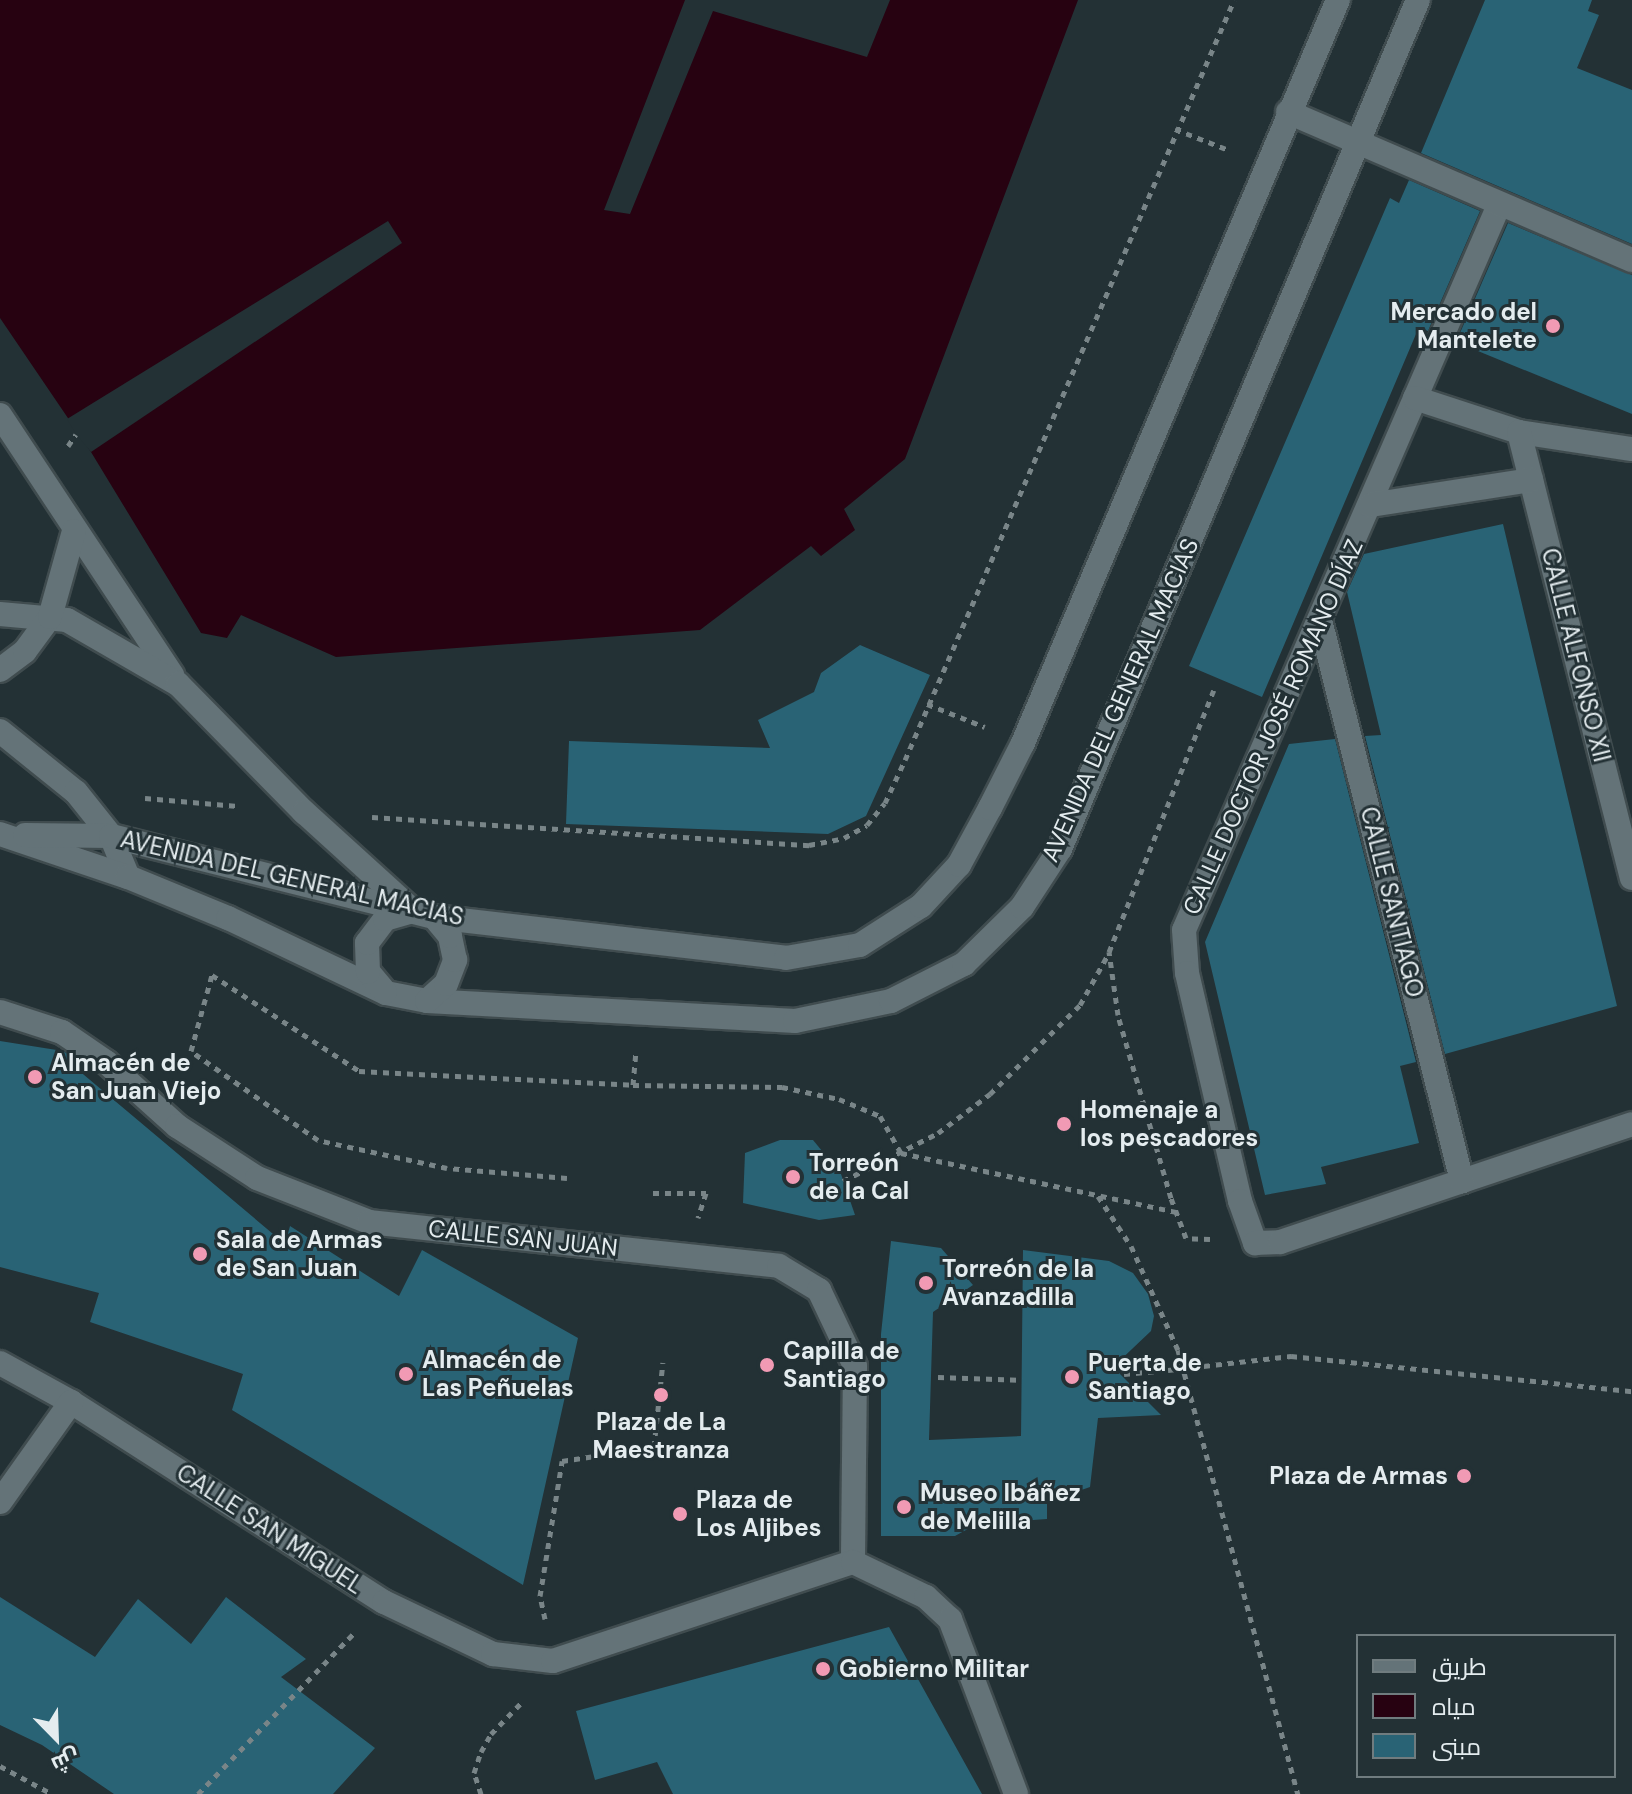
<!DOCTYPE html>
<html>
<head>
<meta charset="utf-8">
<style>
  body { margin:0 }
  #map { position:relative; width:1632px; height:1794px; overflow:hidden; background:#233135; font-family:"DM Sans",Cairo,sans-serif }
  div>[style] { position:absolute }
  .water>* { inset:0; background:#270211 }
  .pier>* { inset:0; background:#233135 }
  .building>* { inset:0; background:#296375 }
  .path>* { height:5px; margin-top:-2.5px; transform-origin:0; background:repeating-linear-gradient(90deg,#798588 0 6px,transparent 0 12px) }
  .roads { filter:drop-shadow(2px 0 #404c4f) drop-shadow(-2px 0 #404c4f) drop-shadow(0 2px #404c4f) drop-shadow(0 -2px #404c4f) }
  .lane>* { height:24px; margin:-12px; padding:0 12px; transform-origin:12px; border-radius:12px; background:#647378 }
  .street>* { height:24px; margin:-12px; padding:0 12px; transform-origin:12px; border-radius:12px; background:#647378 }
  .path-bridge>* { height:5px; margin-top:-2.5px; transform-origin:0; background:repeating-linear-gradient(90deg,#798588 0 6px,transparent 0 12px) }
  .dots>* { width:22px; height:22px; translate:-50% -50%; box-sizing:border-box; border:4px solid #233135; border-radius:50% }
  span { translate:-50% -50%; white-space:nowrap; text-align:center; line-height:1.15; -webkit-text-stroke:6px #233135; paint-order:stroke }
  .poi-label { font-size:24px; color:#e4ecef; font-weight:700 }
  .right { translate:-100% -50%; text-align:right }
  .left { translate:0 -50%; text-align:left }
  .street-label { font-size:24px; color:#e4ecef }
  .legend { position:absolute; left:1356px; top:1634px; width:260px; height:144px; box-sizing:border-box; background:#233135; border:2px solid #707c7f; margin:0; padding:10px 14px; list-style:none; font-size:24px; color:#e4ecef }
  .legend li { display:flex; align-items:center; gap:16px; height:40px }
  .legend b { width:40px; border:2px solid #707c7f }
  .north { position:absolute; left:16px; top:1698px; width:80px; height:80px; -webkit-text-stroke:6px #233135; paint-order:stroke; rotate:157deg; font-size:22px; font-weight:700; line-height:32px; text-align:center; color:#e4ecef }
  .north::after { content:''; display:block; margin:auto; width:28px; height:36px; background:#e4ecef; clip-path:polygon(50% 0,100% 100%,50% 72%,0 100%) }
</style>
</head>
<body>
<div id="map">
  <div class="water">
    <i style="clip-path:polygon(0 0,1078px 0,905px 459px,844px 509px,855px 530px,821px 556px,811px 546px,700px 630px,336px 657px,241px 615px,227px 638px,201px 633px,91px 452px,0 318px)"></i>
  </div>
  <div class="pier">
    <i style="clip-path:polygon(685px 0,890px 0,867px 57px,713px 11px,630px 214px,604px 210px)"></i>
    <i style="clip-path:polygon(388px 221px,402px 243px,91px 452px,76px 434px,67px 419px)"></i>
  </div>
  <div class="building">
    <i style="clip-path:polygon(1485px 0,1592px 0,1588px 11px,1599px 15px,1577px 68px,1632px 90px,1632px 244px,1421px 153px)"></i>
    <i style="clip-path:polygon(1409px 180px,1480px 211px,1428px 331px,1419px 327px,1262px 697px,1189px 666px,1390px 198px,1399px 203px)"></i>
    <i style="clip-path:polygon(1508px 223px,1632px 275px,1632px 414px,1456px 342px)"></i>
    <i style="clip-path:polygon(1503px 524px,1617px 1006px,1445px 1054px,1365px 736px,1381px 735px,1347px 592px,1364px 554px)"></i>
    <i style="clip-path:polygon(860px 645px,930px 675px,866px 816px,828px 834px,566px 824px,569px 741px,770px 748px,758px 720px,814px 692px,821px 673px)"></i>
    <i style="clip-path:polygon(1335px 739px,1416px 1062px,1400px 1066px,1419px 1143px,1321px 1167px,1326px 1184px,1265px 1195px,1205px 942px,1289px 744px)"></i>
    <i style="clip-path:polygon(0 1041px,63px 1051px,73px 1057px,71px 1064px,285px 1244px,290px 1226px,399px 1296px,422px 1250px,578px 1338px,523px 1585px,232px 1410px,243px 1374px,90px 1322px,99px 1293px,0 1267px)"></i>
    <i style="clip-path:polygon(780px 1140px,813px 1140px,841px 1174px,855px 1215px,819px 1220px,743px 1203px,745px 1153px)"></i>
    <i style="clip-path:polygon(891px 1241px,941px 1248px,973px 1285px,933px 1312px,929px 1440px,1021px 1436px,1023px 1250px,1109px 1261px,1133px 1273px,1148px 1294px,1154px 1316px,1151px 1331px,1113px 1367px,1161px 1415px,1098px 1418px,1090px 1487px,1047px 1502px,1047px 1519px,977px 1524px,955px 1536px,881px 1536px,881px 1334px)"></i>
    <i style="clip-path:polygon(0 1597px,95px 1657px,138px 1599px,191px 1644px,226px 1597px,306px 1659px,281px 1677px,375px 1748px,333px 1794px,114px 1794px,42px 1745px,0 1725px)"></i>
    <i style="clip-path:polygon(889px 1627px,982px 1794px,673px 1794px,657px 1762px,595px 1780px,576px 1711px)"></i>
  </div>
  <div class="path">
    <i style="left:1175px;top:129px;width:58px;rotate:21.3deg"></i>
    <i style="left:68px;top:446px;width:14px;rotate:-56deg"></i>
    <i style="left:927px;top:704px;width:62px;rotate:21.6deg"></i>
    <i style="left:145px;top:798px;width:93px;rotate:4.9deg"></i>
    <i style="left:372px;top:817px;width:438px;rotate:3.7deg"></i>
    <i style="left:809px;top:845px;width:36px;rotate:-11deg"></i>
    <i style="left:844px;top:838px;width:26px;rotate:-29deg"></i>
    <i style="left:867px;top:825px;width:28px;rotate:-51deg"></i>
    <i style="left:885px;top:803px;width:47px;rotate:-65.1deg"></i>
    <i style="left:905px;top:760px;width:828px;rotate:-66.59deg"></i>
    <i style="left:633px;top:1085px;width:149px;rotate:0.8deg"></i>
    <i style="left:782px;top:1087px;width:58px;rotate:11.9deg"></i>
    <i style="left:839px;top:1099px;width:44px;rotate:22.5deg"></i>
    <i style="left:880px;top:1116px;width:43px;rotate:60.4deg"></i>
    <i style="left:901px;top:1153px;width:281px;rotate:12.1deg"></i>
    <i style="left:567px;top:1178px;width:120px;rotate:-175.2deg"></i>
    <i style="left:447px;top:1168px;width:132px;rotate:-167.8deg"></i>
    <i style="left:318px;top:1140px;width:155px;rotate:-145deg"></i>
    <i style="left:191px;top:1051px;width:79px;rotate:-74.6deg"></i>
    <i style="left:212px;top:975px;width:176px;rotate:33.1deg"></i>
    <i style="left:359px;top:1071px;width:274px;rotate:2.9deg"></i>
    <i style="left:633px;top:1085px;width:32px;rotate:-85deg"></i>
    <i style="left:843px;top:1181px;width:106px;rotate:-26.8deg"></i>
    <i style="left:938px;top:1133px;width:65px;rotate:-36.9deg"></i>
    <i style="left:990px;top:1094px;width:127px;rotate:-44.7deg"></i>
    <i style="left:1080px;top:1005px;width:60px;rotate:-60.9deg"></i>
    <i style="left:653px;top:1193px;width:53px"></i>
    <i style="left:706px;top:1193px;width:26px;rotate:108deg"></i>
    <i style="left:1098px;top:1196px;width:60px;rotate:56.6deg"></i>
    <i style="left:1131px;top:1246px;width:114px;rotate:65.7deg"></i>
    <i style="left:1178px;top:1350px;width:460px;rotate:74.9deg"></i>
    <i style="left:1210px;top:1239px;width:24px;rotate:-178deg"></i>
    <i style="left:1186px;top:1238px;width:43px;rotate:-110.6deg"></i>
    <i style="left:1171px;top:1198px;width:191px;rotate:-106.2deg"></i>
    <i style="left:1118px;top:1015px;width:64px;rotate:-98.1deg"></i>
    <i style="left:1109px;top:952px;width:282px;rotate:-68.2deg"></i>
    <i style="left:1291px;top:1356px;width:343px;rotate:5.9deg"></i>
    <i style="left:1124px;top:1374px;width:44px;rotate:-5.2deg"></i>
    <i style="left:938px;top:1377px;width:84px;rotate:2deg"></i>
    <i style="left:545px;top:1619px;width:24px;rotate:-102deg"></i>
    <i style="left:540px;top:1596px;width:137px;rotate:-80.7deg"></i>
    <i style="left:562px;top:1461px;width:93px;rotate:-8.7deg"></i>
    <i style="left:654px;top:1447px;width:85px;rotate:-84deg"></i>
    <i style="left:0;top:1766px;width:59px;rotate:28.3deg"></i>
    <i style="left:198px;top:1794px;width:226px;rotate:-45.9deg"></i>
    <i style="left:481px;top:1794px;width:22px;rotate:-108deg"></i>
    <i style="left:474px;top:1773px;width:22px;rotate:-72deg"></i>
    <i style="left:481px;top:1752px;width:21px;rotate:-61deg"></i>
    <i style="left:491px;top:1734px;width:46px;rotate:-45.9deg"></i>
  </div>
  <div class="roads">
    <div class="lane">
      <i style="left:1499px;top:205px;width:790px;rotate:113.48deg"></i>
      <i style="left:1184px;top:930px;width:43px;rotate:86deg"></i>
      <i style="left:1187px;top:973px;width:234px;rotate:76.9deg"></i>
      <i style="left:1240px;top:1201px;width:45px;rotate:70.3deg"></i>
      <i style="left:1255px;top:1243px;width:25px;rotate:-2deg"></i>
      <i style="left:1280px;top:1242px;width:371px;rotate:-18.5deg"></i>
      <i style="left:1415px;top:398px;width:109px;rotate:18.1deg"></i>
      <i style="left:1519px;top:432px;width:114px;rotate:8.6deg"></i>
      <i style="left:0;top:415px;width:312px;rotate:56.5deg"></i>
      <i style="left:1519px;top:432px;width:460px;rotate:75.8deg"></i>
      <i style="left:1370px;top:505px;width:163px;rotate:-8.8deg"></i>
      <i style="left:0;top:614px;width:67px;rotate:5.1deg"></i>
      <i style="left:67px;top:620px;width:128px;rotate:30deg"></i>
      <i style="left:178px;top:684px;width:180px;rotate:45.5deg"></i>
      <i style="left:304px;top:812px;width:147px;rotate:42.2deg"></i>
      <i style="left:1321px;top:624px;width:575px;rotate:75.79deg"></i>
      <i style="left:0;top:670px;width:31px;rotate:-37deg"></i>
      <i style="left:25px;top:651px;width:42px;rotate:-53.7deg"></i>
      <i style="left:50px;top:617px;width:89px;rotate:-74.4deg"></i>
      <i style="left:0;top:731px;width:97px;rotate:38.8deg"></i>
      <i style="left:76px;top:792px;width:56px;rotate:51.5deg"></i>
      <i style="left:111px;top:836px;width:44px;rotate:67.5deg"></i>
    </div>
    <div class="street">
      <i style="left:1288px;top:112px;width:374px;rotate:23.3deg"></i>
      <i style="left:0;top:834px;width:135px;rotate:18.6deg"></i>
      <i style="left:128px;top:877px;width:108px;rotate:22.3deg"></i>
      <i style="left:228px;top:918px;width:175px;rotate:25.4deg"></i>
      <i style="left:386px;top:993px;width:42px;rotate:11deg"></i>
      <i style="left:427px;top:1001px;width:369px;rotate:3.1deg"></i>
      <i style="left:795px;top:1021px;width:98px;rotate:-11.8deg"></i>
      <i style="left:891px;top:1001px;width:82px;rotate:-26.9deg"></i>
      <i style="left:964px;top:964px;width:81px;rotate:-44.5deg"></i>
      <i style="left:1022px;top:907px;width:69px;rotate:-56.8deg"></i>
      <i style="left:1060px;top:849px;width:921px;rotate:-67.14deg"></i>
      <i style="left:25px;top:835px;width:86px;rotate:0.7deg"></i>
      <i style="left:111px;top:836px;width:333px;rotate:14.1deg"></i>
      <i style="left:434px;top:917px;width:354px;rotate:6.6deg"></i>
      <i style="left:786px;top:958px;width:75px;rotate:-10deg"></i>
      <i style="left:860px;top:945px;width:72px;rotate:-32.6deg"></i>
      <i style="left:921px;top:906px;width:56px;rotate:-47.2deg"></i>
      <i style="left:959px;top:865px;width:65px;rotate:-61.5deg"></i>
      <i style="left:990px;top:808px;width:73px;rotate:-63.1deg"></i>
      <i style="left:1023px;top:743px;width:807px;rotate:-67.03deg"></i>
      <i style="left:385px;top:992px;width:26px;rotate:-130deg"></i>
      <i style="left:368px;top:972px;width:29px;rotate:-92deg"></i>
      <i style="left:367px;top:943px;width:30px;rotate:-53deg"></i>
      <i style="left:385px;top:919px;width:29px;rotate:-16deg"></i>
      <i style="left:427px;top:1001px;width:25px;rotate:-42deg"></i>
      <i style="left:446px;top:984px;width:26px;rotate:-69deg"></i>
      <i style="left:455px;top:960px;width:25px;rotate:-102deg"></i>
      <i style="left:450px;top:936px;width:25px;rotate:-130deg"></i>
      <i style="left:0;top:1012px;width:65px;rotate:17.9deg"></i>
      <i style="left:62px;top:1032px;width:53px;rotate:34.3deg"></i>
      <i style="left:106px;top:1062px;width:96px;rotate:42deg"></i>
      <i style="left:177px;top:1126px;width:95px;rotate:33deg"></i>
      <i style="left:257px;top:1178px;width:120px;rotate:21.4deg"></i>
      <i style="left:369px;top:1222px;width:412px;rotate:6.1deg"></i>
      <i style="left:779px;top:1266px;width:47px;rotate:31deg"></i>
      <i style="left:819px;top:1290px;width:84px;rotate:64.7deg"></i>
      <i style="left:855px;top:1366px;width:196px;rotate:90.6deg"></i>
      <i style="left:0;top:1363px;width:81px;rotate:28.8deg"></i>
      <i style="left:71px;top:1402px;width:371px;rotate:32.6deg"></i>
      <i style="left:384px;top:1602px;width:121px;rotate:25.5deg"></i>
      <i style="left:493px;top:1654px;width:60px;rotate:6.7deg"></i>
      <i style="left:553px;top:1661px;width:316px;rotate:-18.3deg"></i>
      <i style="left:0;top:1502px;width:123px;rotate:-54.6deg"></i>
      <i style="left:853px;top:1562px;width:81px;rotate:25.6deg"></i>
      <i style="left:926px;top:1597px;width:33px;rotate:43deg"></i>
      <i style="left:950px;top:1619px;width:187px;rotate:69.3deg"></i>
    </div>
  </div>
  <div class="path-bridge">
    <i style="left:1168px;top:1370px;width:124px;rotate:-6.5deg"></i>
  </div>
  <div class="dots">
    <i style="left:1553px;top:326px;background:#f19ab4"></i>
    <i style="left:35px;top:1077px;background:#f19ab4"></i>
    <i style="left:1064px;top:1124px;background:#f19ab4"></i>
    <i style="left:793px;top:1177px;background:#f19ab4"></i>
    <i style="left:200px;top:1254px;background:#f19ab4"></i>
    <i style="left:926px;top:1283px;background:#f19ab4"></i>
    <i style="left:767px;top:1365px;background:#f19ab4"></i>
    <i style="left:406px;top:1374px;background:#f19ab4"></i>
    <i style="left:1072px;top:1377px;background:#f19ab4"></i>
    <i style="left:661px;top:1395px;background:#f19ab4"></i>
    <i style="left:1464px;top:1476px;background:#f19ab4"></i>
    <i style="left:904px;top:1507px;background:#f19ab4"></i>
    <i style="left:680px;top:1514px;background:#f19ab4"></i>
    <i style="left:823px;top:1669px;background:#f19ab4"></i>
  </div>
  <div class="poi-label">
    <span class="right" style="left:1537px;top:326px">Mercado del<br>Mantelete</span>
    <span class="left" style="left:51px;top:1077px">Almacén de<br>San Juan Viejo</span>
    <span class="left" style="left:1080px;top:1124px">Homenaje a<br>los pescadores</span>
    <span class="left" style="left:809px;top:1177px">Torreón<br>de la Cal</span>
    <span class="left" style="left:216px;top:1254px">Sala de Armas<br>de San Juan</span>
    <span class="left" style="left:942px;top:1283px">Torreón de la<br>Avanzadilla</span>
    <span class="left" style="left:783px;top:1365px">Capilla de<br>Santiago</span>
    <span class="left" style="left:422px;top:1374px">Almacén de<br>Las Peñuelas</span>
    <span class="left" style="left:1088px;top:1377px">Puerta de<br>Santiago</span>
    <span style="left:661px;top:1436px">Plaza de La<br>Maestranza</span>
    <span class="right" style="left:1448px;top:1476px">Plaza de Armas</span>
    <span class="left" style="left:920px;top:1507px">Museo Ibáñez<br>de Melilla</span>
    <span class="left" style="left:696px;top:1514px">Plaza de<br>Los Aljibes</span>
    <span class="left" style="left:839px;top:1669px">Gobierno Militar</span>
  </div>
  <div class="street-label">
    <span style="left:1576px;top:655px;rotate:76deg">CALLE ALFONSO XII</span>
    <span style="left:1120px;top:700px;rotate:-66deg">AVENIDA DEL GENERAL MACIAS</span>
    <span style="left:1273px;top:727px;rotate:-66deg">CALLE DOCTOR JOSÉ ROMANO DÍAZ</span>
    <span style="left:292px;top:878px;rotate:13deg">AVENIDA DEL GENERAL MACIAS</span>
    <span style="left:1392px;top:902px;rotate:76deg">CALLE SANTIAGO</span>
    <span style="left:523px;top:1238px;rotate:6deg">CALLE SAN JUAN</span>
    <span style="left:270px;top:1529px;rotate:33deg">CALLE SAN MIGUEL</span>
  </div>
  <ul class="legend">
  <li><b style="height:10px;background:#647378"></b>طريق</li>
  <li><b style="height:22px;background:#270211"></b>مياه</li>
  <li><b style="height:22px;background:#296375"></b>مبنى</li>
  </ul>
  <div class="north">ش</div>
</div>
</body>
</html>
